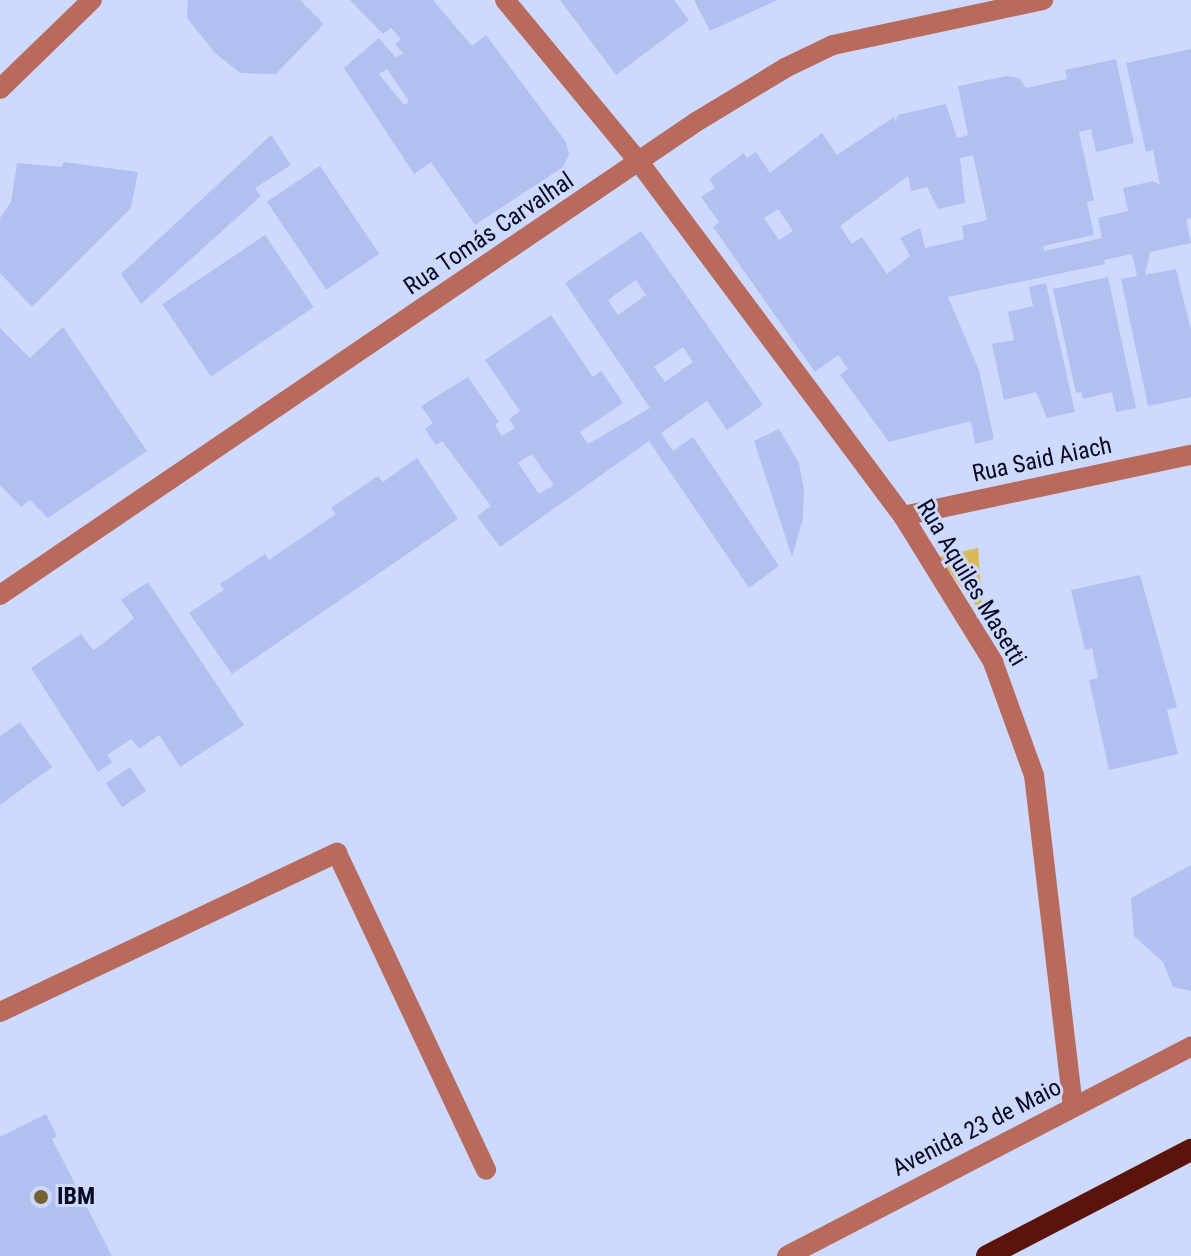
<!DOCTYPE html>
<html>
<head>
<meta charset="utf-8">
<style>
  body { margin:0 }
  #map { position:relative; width:1191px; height:1256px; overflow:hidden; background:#cdd9fe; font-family:"Roboto Condensed",sans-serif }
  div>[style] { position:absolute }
  .green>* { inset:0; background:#daba56 }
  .building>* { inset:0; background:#b2c0ef; transform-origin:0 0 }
  .service>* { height:20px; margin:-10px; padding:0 10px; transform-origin:10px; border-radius:10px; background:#b86a5c }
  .minor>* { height:20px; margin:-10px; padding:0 10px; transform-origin:10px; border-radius:10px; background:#b86a5c }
  .trunk>* { height:22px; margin:-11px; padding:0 11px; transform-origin:11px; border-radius:11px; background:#5b140b }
  .dots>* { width:22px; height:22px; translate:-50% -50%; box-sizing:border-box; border:4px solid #cdd9fe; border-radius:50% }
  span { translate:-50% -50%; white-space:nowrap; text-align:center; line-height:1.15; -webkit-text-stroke:6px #cdd9fe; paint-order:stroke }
  .street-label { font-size:24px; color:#060a1f }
  .poi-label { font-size:24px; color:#060a1f; font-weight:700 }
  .left { translate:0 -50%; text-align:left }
</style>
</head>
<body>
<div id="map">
  <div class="green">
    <i style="clip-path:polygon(978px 548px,983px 615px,938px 557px)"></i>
  </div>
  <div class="building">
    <i style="clip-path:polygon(188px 0,300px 0,324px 24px,276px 74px,240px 73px,214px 52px,187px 18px)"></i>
    <i style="clip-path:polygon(evenodd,350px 0,433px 0,472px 46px,486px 35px,566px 142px,569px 155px,563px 167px,475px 225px,431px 162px,414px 174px,344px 68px,379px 38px,396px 58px,403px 53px,395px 44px,401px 39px,391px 28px,383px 34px,350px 0,387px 69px,409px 101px,404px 105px,379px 74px,387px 69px)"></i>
    <i style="clip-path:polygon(560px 0,674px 0,689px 20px,616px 75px)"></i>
    <i style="clip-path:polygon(694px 0,777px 0,710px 31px)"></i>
    <i style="clip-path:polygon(evenodd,1191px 49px,1191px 218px,1186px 219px,1191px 243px,1150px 252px,1145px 275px,1176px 269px,1191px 330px,1191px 397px,1148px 406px,1121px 279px,1137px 276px,1132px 254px,1104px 260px,1105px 264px,948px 297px,979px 370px,994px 439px,975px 444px,971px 421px,889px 442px,840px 375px,848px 369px,838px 355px,815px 372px,713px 227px,719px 222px,701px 197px,715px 188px,709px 179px,744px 153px,747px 158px,756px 152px,770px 173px,822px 133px,837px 155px,894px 117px,895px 122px,898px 115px,946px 104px,957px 138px,968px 135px,958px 86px,1007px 76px,1019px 78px,1026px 88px,1067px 79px,1065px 70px,1116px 59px,1134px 143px,1096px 152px,1091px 129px,1079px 132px,1094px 200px,1087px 202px,1094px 235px,1043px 246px,1044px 251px,1102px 238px,1098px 218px,1128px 211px,1123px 188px,1153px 181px,1160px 185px,1153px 150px,1146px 152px,1126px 63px,1191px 49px,973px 155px,987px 220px,962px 226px,964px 239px,925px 248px,920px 228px,900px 238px,910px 256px,887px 274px,862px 237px,852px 244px,840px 226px,908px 176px,911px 191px,927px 187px,938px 209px,965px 203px,960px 158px,973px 155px,1191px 49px,778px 209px,793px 231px,779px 240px,764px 218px,778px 209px)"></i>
    <i style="clip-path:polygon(271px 135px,291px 165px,255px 188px,261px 196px,141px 304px,121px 274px)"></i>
    <i style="clip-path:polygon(64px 162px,138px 172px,131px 208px,32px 307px,0 273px,0 218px,11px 202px,17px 163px,61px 167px)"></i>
    <i style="left:320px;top:166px;width:106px;height:64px;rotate:56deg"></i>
    <i style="clip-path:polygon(evenodd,641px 231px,763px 405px,727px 430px,707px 401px,661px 433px,673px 451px,693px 437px,779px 566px,749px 588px,649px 441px,500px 547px,477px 516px,491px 506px,442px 441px,436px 445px,425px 429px,433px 423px,421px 406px,468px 377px,499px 422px,495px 425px,502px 436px,515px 428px,509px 419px,520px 411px,485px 360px,551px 315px,593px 377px,601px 371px,623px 403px,580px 432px,588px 444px,650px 408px,565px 283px,641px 231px,636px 280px,646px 295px,618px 315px,608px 300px,636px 280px,641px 231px,683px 347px,693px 362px,665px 382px,654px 367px,683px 347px,641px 231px,532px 454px,554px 485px,539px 494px,518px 463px,532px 454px)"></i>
    <i style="left:265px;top:235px;width:87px;height:124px;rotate:56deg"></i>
    <i style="clip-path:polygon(1108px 277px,1136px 408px,1116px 412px,1112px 392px,1083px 399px,1081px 392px,1076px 393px,1053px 289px)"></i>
    <i style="clip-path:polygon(1046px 283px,1075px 412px,1047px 418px,1036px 392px,1004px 400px,992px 344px,1014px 340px,1008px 312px,1033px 306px,1029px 287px)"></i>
    <i style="clip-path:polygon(63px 327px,147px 451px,48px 518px,30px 500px,21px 507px,0 485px,0 328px,30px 358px)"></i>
    <i style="clip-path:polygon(779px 429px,799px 463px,804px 491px,803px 518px,792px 557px,754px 441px)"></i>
    <i style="clip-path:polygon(417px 458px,458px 519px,232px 674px,189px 613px,224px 590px,220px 584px,265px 554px,269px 560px,336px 514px,331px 508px,378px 476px,383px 482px)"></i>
    <i style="clip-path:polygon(1140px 575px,1177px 707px,1167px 710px,1178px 754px,1109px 770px,1089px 680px,1098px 678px,1092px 648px,1085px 650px,1071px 590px)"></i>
    <i style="clip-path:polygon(148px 582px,244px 725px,180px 767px,159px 735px,139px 749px,131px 739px,107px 755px,112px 762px,98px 772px,31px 668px,81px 634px,93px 650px,100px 646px,134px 618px,121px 600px)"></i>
    <i style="clip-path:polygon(20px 722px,52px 767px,0 805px,0 736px)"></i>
    <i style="left:130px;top:767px;width:29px;height:29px;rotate:56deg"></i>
    <i style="clip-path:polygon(1191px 865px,1191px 991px,1173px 987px,1163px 962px,1134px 936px,1131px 898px)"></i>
    <i style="clip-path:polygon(46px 1114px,57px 1136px,52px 1139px,112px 1256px,0 1256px,0 1137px)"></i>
  </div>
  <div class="service">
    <i style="left:0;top:1012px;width:373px;rotate:-25.3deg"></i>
    <i style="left:337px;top:853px;width:350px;rotate:64.8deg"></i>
  </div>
  <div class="minor">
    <i style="left:505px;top:0;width:210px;rotate:50.4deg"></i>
    <i style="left:639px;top:162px;width:442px;rotate:53.3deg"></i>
    <i style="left:903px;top:516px;width:172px;rotate:58.3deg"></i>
    <i style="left:993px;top:662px;width:120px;rotate:70.1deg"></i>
    <i style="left:1034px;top:775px;width:334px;rotate:83.3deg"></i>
    <i style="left:0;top:89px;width:128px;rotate:-44.1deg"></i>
    <i style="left:903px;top:516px;width:294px;rotate:-12deg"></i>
    <i style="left:0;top:595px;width:842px;rotate:-34.2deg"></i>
    <i style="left:696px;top:122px;width:104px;rotate:-31.2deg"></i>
    <i style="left:785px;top:68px;width:53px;rotate:-25.6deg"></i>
    <i style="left:833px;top:45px;width:215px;rotate:-12.1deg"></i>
    <i style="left:787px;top:1256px;width:455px;rotate:-27.4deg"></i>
  </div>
  <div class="trunk">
    <i style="left:987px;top:1256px;width:230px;rotate:-27.5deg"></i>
  </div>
  <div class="dots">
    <i style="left:41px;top:1197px;background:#746432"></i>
  </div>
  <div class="street-label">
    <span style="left:489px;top:234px;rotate:-34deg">Rua Tomás Carvalhal</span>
    <span style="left:1042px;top:460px;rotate:-12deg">Rua Said Aiach</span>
    <span style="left:971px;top:583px;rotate:59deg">Rua Aquiles Masetti</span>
    <span style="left:977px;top:1128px;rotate:-27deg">Avenida 23 de Maio</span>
  </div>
  <div class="poi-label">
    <span class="left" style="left:57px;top:1197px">IBM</span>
  </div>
</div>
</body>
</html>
